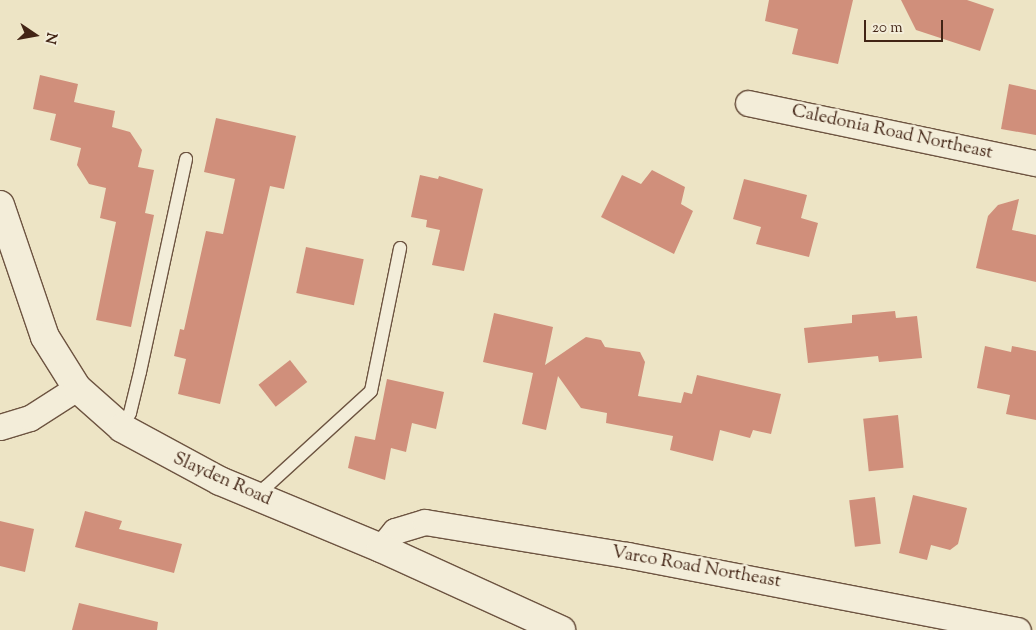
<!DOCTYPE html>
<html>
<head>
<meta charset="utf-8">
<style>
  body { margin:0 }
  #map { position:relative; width:1036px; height:630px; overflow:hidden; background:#ede4c5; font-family:"Sorts Mill Goudy",serif }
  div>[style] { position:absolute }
  .building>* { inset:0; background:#d08f7b; transform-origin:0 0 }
  .roads { filter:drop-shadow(1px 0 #6d5441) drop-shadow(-1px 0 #6d5441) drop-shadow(0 1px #6d5441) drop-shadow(0 -1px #6d5441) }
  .service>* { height:12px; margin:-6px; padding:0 6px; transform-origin:6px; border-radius:6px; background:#f3edd9 }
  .minor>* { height:25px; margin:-12.5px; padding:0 12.5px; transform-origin:12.5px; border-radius:12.5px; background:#f3edd9 }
  .tertiary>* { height:28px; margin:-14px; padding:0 14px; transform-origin:14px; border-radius:14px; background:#f3edd9 }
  span { translate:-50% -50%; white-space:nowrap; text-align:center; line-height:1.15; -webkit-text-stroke:5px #f3edd9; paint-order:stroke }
  .street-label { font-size:18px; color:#422415 }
  .north { position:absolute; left:10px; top:10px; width:50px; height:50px; -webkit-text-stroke:4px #f3edd9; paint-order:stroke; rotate:102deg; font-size:14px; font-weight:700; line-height:20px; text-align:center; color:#422415 }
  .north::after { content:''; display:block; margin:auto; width:18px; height:22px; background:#422415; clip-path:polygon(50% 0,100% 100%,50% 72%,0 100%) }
  .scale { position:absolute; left:864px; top:20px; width:79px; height:22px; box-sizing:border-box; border:2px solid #422415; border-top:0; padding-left:6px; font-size:15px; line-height:18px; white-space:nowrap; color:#422415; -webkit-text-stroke:4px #f3edd9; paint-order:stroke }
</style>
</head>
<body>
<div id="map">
  <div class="building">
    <i style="clip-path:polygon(769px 0,853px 0,838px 64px,792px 54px,798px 29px,765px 21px)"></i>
    <i style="clip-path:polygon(901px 0,967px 0,994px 9px,980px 51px,916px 30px)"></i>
    <i style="clip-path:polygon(40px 75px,78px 84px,74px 102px,115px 111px,112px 127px,130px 132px,142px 150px,138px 167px,154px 170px,145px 213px,154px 215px,131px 327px,96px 320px,116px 222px,100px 218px,106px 188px,89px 184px,77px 165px,81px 148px,50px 140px,56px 114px,33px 109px)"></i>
    <i style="clip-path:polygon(1009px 84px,1036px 90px,1036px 135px,1001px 129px)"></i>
    <i style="clip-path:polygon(216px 118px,296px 136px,284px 189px,270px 186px,220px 404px,178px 394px,186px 359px,174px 356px,180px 329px,184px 330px,206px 231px,223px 234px,235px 179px,204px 172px)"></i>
    <i style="clip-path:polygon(652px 170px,685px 187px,681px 204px,693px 211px,674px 254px,601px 217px,622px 175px,641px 184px)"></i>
    <i style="clip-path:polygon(420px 175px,438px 179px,439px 176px,483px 189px,464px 271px,432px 265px,440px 230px,426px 227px,427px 220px,411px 217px)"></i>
    <i style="clip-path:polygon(744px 179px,807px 195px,801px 218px,818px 223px,809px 257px,756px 244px,761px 227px,733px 219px)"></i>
    <i style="clip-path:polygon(1019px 199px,1012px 230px,1036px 235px,1036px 282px,976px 268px,988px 216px,998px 205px)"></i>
    <i style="left:306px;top:247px;width:59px;height:47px;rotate:12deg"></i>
    <i style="clip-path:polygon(895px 311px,896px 318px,917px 316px,922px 358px,879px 362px,878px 356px,808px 363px,804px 328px,852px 323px,852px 315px)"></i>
    <i style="clip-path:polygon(494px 313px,553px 327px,545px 365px,586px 337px,601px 340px,605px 347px,640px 352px,645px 362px,638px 396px,681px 403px,684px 392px,692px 394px,697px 375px,781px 394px,771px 434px,753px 430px,750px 438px,720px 430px,713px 461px,670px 450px,673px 436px,606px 423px,607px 413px,581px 408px,558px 376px,546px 430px,522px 424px,533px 373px,483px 362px)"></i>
    <i style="clip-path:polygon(985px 346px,1011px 352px,1012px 346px,1036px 351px,1036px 420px,1006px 414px,1010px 395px,977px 388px)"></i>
    <i style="left:290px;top:360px;width:28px;height:40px;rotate:52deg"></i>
    <i style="clip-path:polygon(387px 379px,444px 392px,436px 429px,412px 423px,406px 452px,391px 448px,385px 480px,348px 468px,355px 436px,375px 440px)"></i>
    <i style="left:898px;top:415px;width:53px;height:35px;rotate:84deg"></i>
    <i style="clip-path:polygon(913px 495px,967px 508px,958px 544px,950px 550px,931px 545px,927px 560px,899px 553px)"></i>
    <i style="left:875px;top:497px;width:47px;height:26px;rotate:83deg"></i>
    <i style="clip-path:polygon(85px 511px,122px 521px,119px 529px,182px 544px,174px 573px,75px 547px)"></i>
    <i style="clip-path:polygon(0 521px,34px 529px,25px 572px,0 566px)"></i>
    <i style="clip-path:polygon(79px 603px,158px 622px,157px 630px,72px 630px)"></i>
  </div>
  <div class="roads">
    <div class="service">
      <i style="left:122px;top:428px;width:17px;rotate:-62deg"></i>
      <i style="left:130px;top:413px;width:42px;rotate:-76.3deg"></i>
      <i style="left:140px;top:372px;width:218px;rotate:-77.8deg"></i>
      <i style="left:262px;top:499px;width:13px;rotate:-72deg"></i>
      <i style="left:266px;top:487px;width:142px;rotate:-42.4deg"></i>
      <i style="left:371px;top:391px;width:146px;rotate:-78.5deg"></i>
    </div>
    <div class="minor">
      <i style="left:748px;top:103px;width:294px;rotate:11.8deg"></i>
      <i style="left:0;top:427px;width:31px;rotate:-17deg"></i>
      <i style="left:30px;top:418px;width:56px;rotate:-32.6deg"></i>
      <i style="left:381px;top:548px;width:22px;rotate:-51deg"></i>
      <i style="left:395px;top:531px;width:31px;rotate:-17deg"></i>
      <i style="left:425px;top:522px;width:205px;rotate:9.3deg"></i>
      <i style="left:627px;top:555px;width:398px;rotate:10.9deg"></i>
    </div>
    <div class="tertiary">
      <i style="left:0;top:205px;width:139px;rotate:71.2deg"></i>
      <i style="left:45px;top:337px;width:60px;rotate:57.9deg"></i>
      <i style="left:77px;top:388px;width:60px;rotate:41.6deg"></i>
      <i style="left:122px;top:428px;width:111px;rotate:28.4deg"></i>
      <i style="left:220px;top:481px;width:174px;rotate:22.6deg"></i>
      <i style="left:381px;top:548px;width:198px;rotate:24.5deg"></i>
    </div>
  </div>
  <div class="street-label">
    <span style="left:892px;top:133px;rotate:12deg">Caledonia Road Northeast</span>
    <span style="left:222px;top:480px;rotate:24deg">Slayden Road</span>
    <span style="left:696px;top:568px;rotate:10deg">Varco Road Northeast</span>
  </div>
  <div class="north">N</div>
  <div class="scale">20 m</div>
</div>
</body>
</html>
